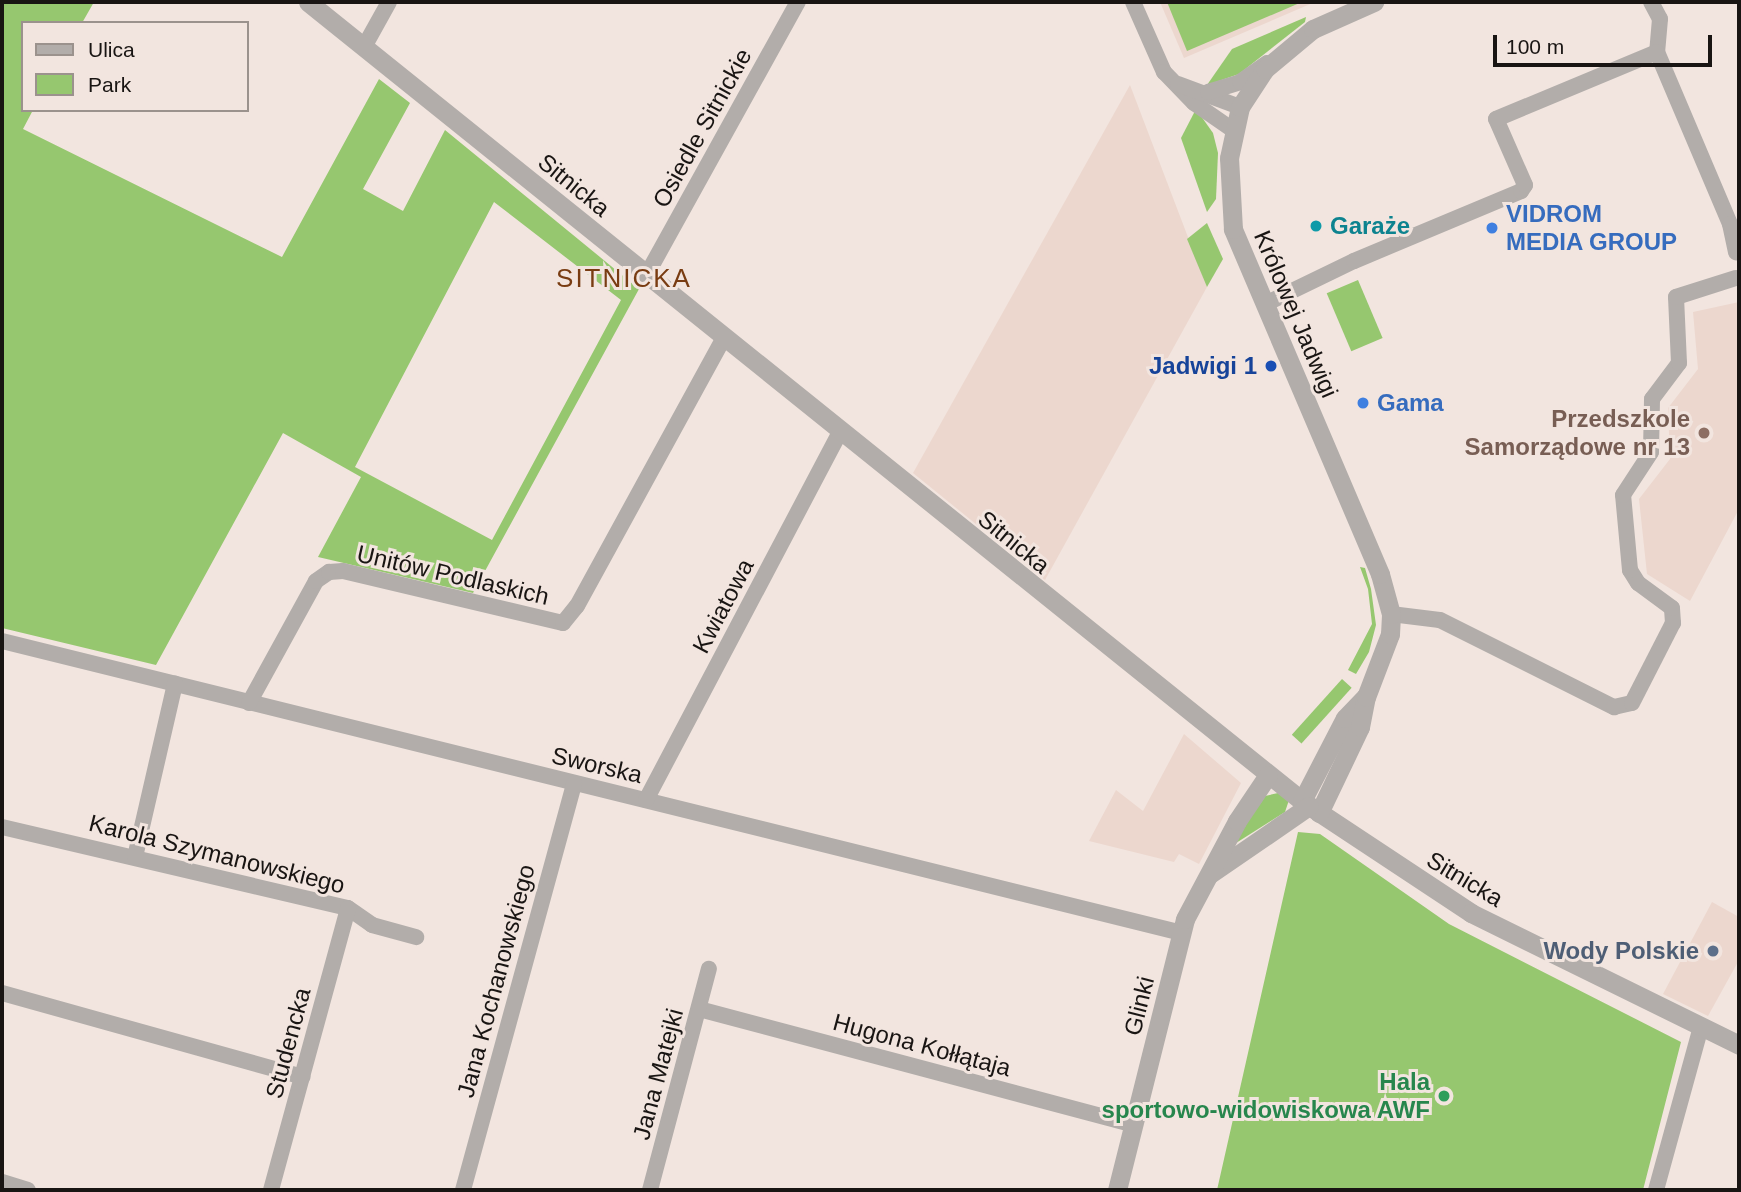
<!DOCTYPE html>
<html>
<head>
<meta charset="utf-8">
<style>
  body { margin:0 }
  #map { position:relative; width:1741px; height:1192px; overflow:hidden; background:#f2e5df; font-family:Arial,sans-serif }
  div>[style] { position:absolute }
  .built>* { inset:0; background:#ecd7ce }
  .green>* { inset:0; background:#96c76f; transform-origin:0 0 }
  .minor>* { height:16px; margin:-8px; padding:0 8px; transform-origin:8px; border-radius:8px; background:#b2adaa }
  .tertiary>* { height:19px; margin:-9.5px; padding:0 9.5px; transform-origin:9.5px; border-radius:9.5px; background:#b2adaa }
  .dots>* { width:19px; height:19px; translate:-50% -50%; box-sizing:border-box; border:4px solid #f2e5df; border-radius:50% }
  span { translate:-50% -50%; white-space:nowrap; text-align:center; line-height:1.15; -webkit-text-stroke:6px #f2e5df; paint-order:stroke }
  .street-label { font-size:24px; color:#191513 }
  .shop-label { font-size:24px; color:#366cbe; font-weight:700 }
  .left { translate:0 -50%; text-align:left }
  .culture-label { font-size:24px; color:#0d838f; font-weight:700 }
  .transit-label { font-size:24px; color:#164399; font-weight:700 }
  .right { translate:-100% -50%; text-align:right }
  .education-label { font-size:24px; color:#785e54; font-weight:700 }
  .service-label { font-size:24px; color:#4e5e75; font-weight:700 }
  .leisure-label { font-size:24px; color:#27864d; font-weight:700 }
  .neighbourhood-label { font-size:26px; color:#793c12; letter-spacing:2px }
  .frame { position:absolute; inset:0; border:4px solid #191513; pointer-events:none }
  .legend { position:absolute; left:21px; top:21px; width:228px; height:91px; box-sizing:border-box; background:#f2e5df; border:2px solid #9b928d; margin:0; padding:9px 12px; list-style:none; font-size:21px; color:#191513 }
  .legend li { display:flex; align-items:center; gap:14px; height:35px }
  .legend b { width:35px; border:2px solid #9b928d }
  .scale { position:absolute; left:1493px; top:35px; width:219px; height:32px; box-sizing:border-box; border:4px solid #191513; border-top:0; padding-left:9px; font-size:21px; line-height:24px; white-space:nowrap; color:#191513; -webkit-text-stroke:5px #f2e5df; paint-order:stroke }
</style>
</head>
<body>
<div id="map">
  <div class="built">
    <i style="clip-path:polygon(1160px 2px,1315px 2px,1184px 58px)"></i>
    <i style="clip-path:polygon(1130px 85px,1207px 287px,1045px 580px,913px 473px)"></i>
    <i style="clip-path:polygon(1739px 302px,1739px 509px,1690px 601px,1647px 574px,1639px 499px,1670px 459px,1668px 408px,1698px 369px,1693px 312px)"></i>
    <i style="clip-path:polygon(1184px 734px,1241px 783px,1199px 864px,1179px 854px,1174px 862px,1089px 841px,1116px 790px,1143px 811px)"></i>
    <i style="clip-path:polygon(1712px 902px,1739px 917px,1739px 960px,1708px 1016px,1663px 994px)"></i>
  </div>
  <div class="green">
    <i style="clip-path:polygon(evenodd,2px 2px,94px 2px,82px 23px,23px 23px,23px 110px,33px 110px,23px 129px,282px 257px,379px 79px,410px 103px,363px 189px,403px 211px,445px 130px,639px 289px,473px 593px,318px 557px,361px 477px,283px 433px,156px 665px,2px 628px,2px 2px,494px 202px,621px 300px,492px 540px,355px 467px,494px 202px)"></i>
    <i style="clip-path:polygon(1167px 2px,1302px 2px,1187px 51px)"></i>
    <i style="clip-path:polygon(1306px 17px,1305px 22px,1239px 74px,1207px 85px,1232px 49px)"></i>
    <i style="clip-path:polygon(1196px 109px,1213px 133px,1218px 153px,1216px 199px,1207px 212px,1181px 138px)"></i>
    <i style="clip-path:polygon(1207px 223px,1223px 259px,1207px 287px,1187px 239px)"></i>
    <i style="left:1358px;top:280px;width:63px;height:34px;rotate:67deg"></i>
    <i style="clip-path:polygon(1360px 567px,1365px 568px,1371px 589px,1376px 625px,1369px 652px,1356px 674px,1348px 670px,1372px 624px,1368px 589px)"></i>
    <i style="left:1342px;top:679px;width:13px;height:75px;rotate:42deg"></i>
    <i style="clip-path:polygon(1278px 793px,1289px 800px,1285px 812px,1236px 843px,1250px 812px,1265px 796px)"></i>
    <i style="clip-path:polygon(1298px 832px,1320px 834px,1449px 924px,1681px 1042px,1643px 1190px,1217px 1190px)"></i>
  </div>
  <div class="minor">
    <i style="left:1133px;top:2px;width:77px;rotate:66.1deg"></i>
    <i style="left:1164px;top:72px;width:43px;rotate:45.9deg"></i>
    <i style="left:1194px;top:103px;width:47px;rotate:34.7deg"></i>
    <i style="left:1651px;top:2px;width:19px;rotate:62deg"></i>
    <i style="left:1660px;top:19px;width:33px;rotate:95deg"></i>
    <i style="left:1657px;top:52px;width:187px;rotate:67deg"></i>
    <i style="left:1730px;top:224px;width:29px;rotate:78deg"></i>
    <i style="left:364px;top:47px;width:51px;rotate:-60.9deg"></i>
    <i style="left:1178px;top:84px;width:66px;rotate:20.4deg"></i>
    <i style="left:1208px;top:92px;width:34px;rotate:-17deg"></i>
    <i style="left:1240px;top:82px;width:33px;rotate:-35deg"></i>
    <i style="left:646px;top:276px;width:313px;rotate:-61deg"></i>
    <i style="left:1265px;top:304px;width:99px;rotate:-25.8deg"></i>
    <i style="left:1354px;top:261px;width:181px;rotate:-22.7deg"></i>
    <i style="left:1521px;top:191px;width:7px;rotate:-56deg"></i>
    <i style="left:1525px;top:185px;width:72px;rotate:-113.7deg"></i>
    <i style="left:1496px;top:119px;width:174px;rotate:-22.6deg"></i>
    <i style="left:1391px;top:614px;width:49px;rotate:7deg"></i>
    <i style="left:1440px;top:620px;width:195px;rotate:26.6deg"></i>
    <i style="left:1614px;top:707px;width:18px;rotate:-13deg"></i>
    <i style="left:1632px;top:703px;width:90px;rotate:-62.9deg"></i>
    <i style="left:1673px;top:623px;width:15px;rotate:-94deg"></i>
    <i style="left:1672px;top:608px;width:42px;rotate:-143.7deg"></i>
    <i style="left:1638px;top:583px;width:15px;rotate:-122deg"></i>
    <i style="left:1630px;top:570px;width:75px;rotate:-95.3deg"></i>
    <i style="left:1623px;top:495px;width:51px;rotate:-56.9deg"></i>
    <i style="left:1651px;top:452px;width:53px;rotate:-88.9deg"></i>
    <i style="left:1652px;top:399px;width:45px;rotate:-53.1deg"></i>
    <i style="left:1679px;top:363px;width:66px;rotate:-92.6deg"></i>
    <i style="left:1676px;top:297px;width:63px;rotate:-17.6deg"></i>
    <i style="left:2px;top:641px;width:1216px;rotate:13.9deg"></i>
    <i style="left:249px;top:703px;width:139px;rotate:-61.2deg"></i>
    <i style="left:316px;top:581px;width:16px;rotate:-35deg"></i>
    <i style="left:329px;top:572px;width:14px;rotate:-4deg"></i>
    <i style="left:343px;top:571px;width:226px;rotate:13.3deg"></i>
    <i style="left:563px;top:623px;width:22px;rotate:-51deg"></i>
    <i style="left:577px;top:606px;width:306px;rotate:-61.3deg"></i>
    <i style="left:646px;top:800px;width:416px;rotate:-62.2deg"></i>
    <i style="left:2px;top:827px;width:355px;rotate:13.2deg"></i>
    <i style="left:348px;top:908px;width:29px;rotate:35deg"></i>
    <i style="left:372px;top:925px;width:46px;rotate:15.3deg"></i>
    <i style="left:135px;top:857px;width:178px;rotate:-77deg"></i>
    <i style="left:2px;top:993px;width:312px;rotate:15.6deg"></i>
    <i style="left:699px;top:1009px;width:450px;rotate:14.9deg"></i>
    <i style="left:2px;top:1182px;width:27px;rotate:17deg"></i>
    <i style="left:271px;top:1190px;width:292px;rotate:-74.7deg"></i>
    <i style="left:463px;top:1190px;width:421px;rotate:-74.7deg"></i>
    <i style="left:650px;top:1190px;width:229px;rotate:-75.1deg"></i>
    <i style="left:1656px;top:1190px;width:169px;rotate:-74.6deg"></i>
  </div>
  <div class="tertiary">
    <i style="left:308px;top:2px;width:1275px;rotate:38.79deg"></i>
    <i style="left:1302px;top:801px;width:203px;rotate:33.5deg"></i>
    <i style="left:1471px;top:913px;width:299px;rotate:26.2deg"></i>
    <i style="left:1302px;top:801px;width:93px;rotate:-62.6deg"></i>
    <i style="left:1345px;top:718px;width:29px;rotate:-46deg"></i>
    <i style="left:1319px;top:813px;width:95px;rotate:-64.5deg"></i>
    <i style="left:1360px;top:727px;width:31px;rotate:-79deg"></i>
    <i style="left:1366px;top:697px;width:67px;rotate:-69.1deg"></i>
    <i style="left:1390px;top:634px;width:20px;rotate:-87deg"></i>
    <i style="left:1391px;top:614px;width:41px;rotate:-105.4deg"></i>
    <i style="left:1380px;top:574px;width:375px;rotate:-113.1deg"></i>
    <i style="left:1233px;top:229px;width:71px;rotate:-93.2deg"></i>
    <i style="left:1229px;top:158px;width:52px;rotate:-77.8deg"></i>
    <i style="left:1240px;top:107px;width:45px;rotate:-56.7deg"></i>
    <i style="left:1265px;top:69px;width:62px;rotate:-39.8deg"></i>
    <i style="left:1313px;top:29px;width:67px;rotate:-23.9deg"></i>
    <i style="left:1210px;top:874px;width:120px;rotate:-34.5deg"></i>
    <i style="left:1117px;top:1190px;width:279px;rotate:-75.9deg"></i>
    <i style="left:1185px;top:919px;width:111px;rotate:-62deg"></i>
    <i style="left:1237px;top:821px;width:55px;rotate:-56deg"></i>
  </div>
  <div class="dots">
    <i style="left:1316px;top:226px;background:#0f9aa8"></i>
    <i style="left:1492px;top:228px;background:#3f7fe0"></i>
    <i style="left:1271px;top:366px;background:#1a4fb4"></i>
    <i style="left:1363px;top:403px;background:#3f7fe0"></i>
    <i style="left:1704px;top:433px;background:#8d6e63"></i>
    <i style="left:1713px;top:951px;background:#5c6f8a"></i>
    <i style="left:1444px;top:1096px;background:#2e9e5b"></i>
  </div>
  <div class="street-label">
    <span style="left:702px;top:128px;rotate:-61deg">Osiedle Sitnickie</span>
    <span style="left:574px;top:185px;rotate:39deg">Sitnicka</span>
    <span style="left:1296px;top:314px;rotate:67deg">Królowej Jadwigi</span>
    <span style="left:1014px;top:542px;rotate:39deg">Sitnicka</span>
    <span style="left:453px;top:575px;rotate:13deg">Unitów Podlaskich</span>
    <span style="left:723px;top:606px;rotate:-62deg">Kwiatowa</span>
    <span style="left:597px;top:765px;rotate:13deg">Sworska</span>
    <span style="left:217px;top:854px;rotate:14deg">Karola Szymanowskiego</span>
    <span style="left:1465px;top:879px;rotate:31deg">Sitnicka</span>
    <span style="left:496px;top:981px;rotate:-75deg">Jana Kochanowskiego</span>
    <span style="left:1139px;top:1006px;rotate:-76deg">Glinki</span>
    <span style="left:288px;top:1043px;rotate:-75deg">Studencka</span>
    <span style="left:922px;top:1045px;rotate:15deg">Hugona Kołłątaja</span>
    <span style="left:658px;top:1074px;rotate:-75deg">Jana Matejki</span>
  </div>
  <div class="shop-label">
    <span class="left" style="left:1506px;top:228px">VIDROM<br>MEDIA GROUP</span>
    <span class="left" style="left:1377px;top:403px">Gama</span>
  </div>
  <div class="culture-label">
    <span class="left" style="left:1330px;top:226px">Garaże</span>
  </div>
  <div class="transit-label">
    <span class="right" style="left:1257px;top:366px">Jadwigi 1</span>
  </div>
  <div class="education-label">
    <span class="right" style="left:1690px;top:433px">Przedszkole<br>Samorządowe nr 13</span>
  </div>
  <div class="service-label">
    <span class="right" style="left:1699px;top:951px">Wody Polskie</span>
  </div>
  <div class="leisure-label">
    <span class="right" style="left:1430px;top:1096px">Hala<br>sportowo-widowiskowa AWF</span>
  </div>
  <div class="neighbourhood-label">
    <span style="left:624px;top:279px">SITNICKA</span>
  </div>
  <div class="frame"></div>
  <ul class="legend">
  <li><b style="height:9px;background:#b2adaa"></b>Ulica</li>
  <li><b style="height:19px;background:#96c76f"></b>Park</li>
  </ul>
  <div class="scale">100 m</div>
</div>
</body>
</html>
